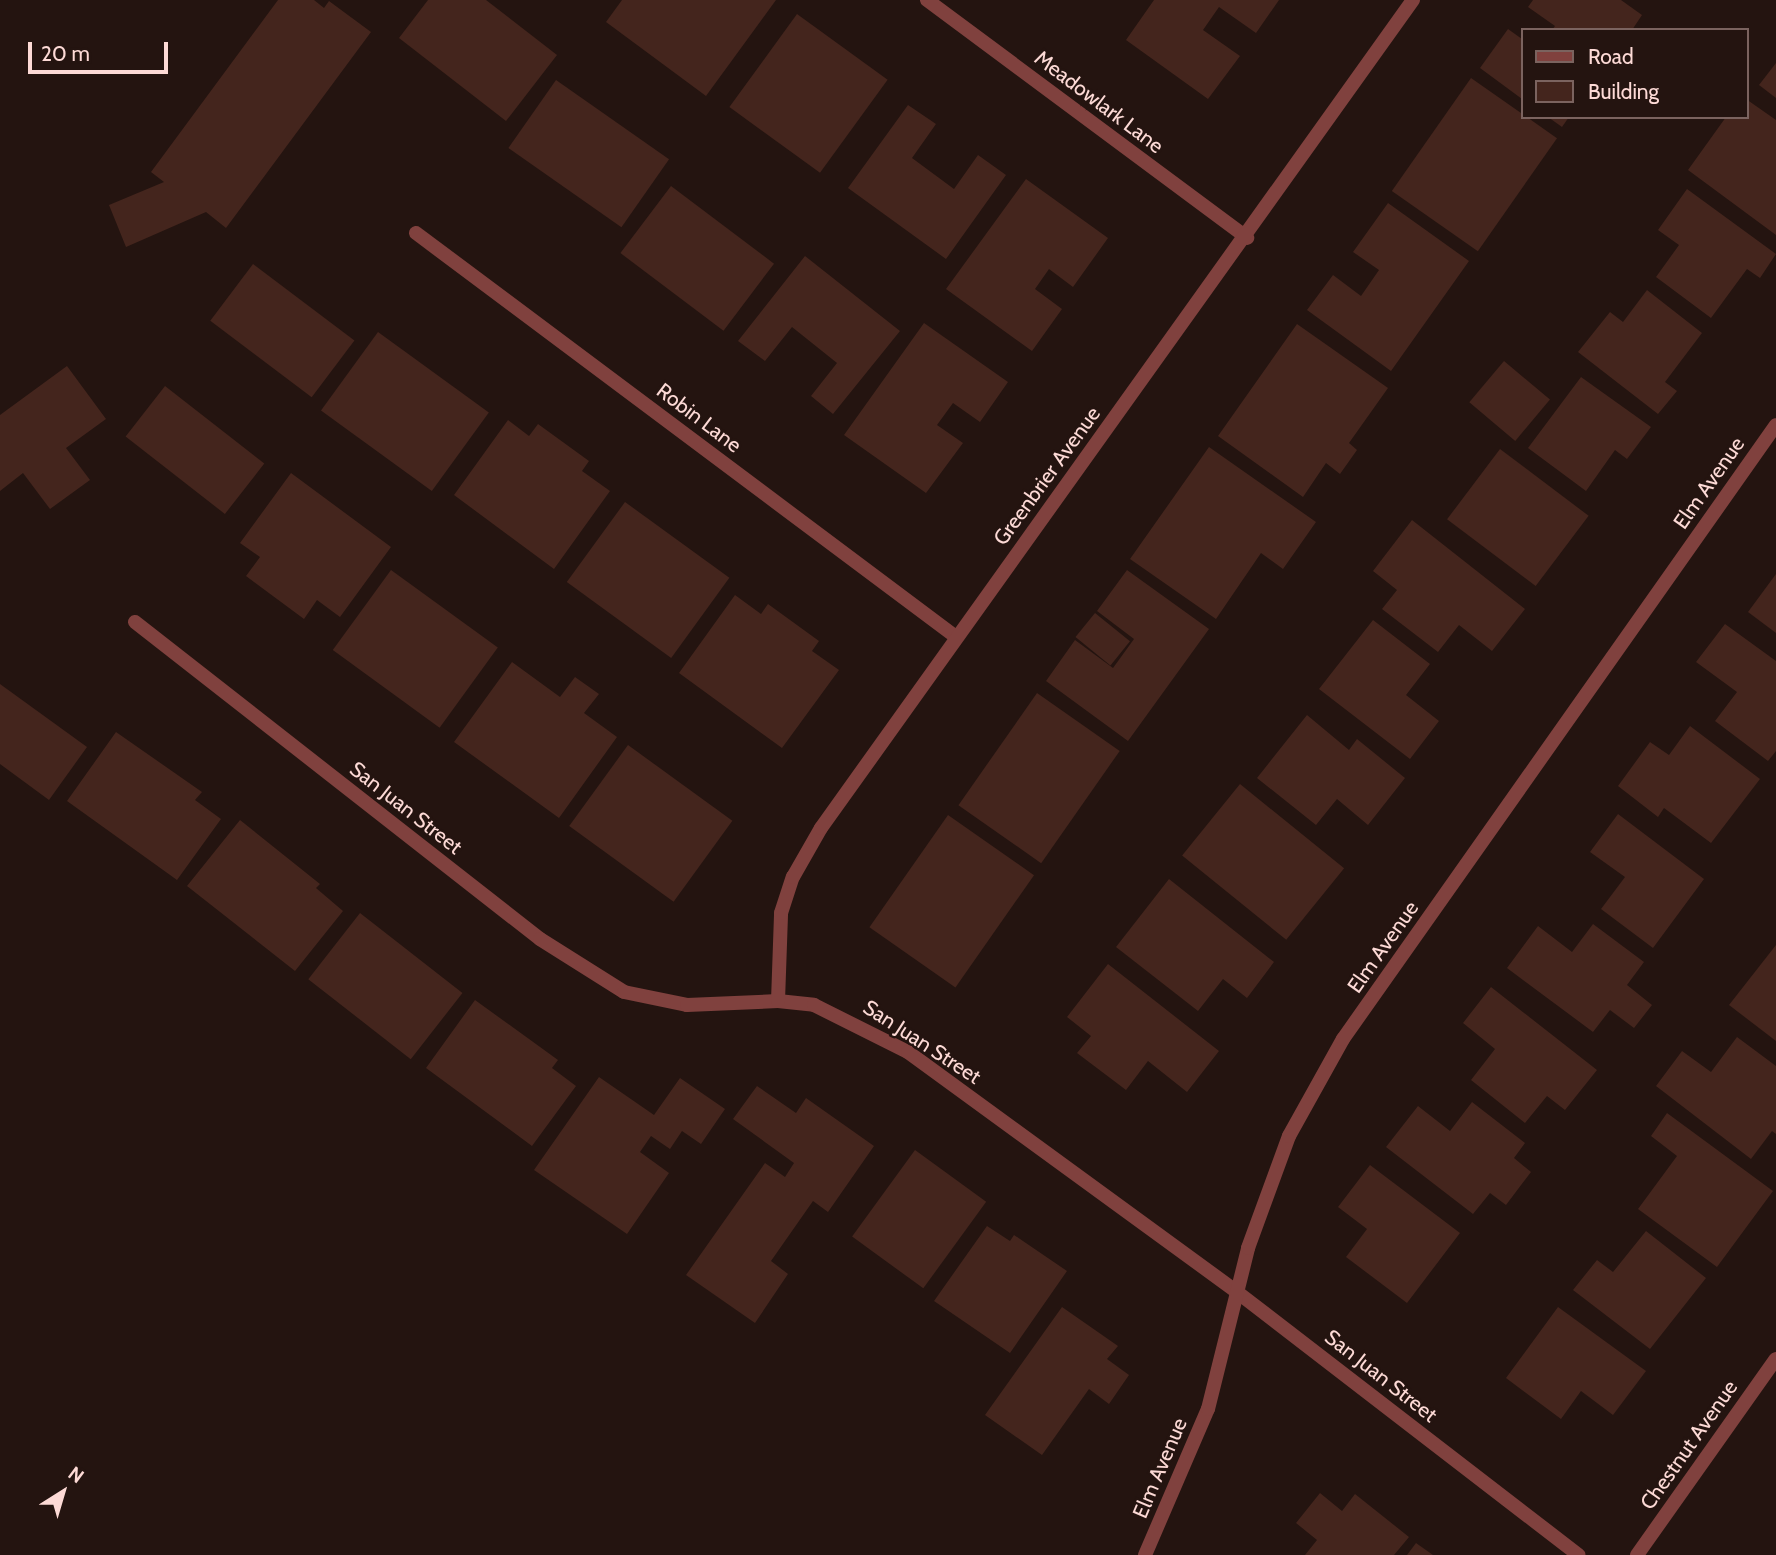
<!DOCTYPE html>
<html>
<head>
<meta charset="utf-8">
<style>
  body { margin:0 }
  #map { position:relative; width:1776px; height:1555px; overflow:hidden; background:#241410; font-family:Cabin,sans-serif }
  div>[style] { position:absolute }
  .building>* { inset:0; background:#44251d; transform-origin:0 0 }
  .street>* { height:14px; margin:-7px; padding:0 7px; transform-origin:7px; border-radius:7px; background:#80413e }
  span { translate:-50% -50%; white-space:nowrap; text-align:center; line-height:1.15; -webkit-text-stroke:5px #241410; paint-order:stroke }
  .street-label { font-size:21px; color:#fddad6 }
  .legend { position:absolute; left:1521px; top:28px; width:228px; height:91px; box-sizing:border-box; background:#241410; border:2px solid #7b635f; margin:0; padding:9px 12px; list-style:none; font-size:21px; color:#fddad6 }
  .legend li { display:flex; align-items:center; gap:14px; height:35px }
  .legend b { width:35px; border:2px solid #7b635f }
  .north { position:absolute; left:28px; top:1457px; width:70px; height:70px; -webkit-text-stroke:5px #241410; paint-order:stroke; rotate:37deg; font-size:19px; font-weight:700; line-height:28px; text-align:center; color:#fddad6 }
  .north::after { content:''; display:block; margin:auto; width:24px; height:32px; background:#fddad6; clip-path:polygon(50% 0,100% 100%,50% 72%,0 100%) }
  .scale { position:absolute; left:28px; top:42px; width:140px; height:32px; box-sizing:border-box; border:4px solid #fddad6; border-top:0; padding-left:9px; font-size:21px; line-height:24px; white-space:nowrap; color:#fddad6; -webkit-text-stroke:5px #241410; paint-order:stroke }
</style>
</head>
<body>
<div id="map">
  <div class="building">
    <i style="clip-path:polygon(278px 0,314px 0,324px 8px,329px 1px,371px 32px,226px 228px,206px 212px,126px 247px,109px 205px,164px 182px,151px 172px)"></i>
    <i style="clip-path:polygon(428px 0,486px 0,557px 55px,506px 121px,399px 38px)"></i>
    <i style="clip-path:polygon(622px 0,776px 0,706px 96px,606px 22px)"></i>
    <i style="clip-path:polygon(1154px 0,1279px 0,1256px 33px,1219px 7px,1203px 30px,1240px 56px,1208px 99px,1126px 40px)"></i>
    <i style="clip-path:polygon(1533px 0,1621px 0,1642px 15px,1632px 30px,1552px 30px,1555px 26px,1528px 7px)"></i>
    <i style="left:797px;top:14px;width:112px;height:115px;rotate:36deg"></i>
    <i style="clip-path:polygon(1508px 29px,1522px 39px,1522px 99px,1480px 68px)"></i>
    <i style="clip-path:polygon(1776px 63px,1776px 98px,1759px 85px)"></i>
    <i style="left:1471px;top:78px;width:105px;height:138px;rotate:35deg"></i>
    <i style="left:556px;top:80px;width:138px;height:83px;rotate:35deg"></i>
    <i style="clip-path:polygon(1746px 99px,1776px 120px,1776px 235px,1688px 170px,1726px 117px,1746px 117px)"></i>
    <i style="clip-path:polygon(908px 105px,936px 124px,912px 158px,954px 189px,978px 155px,1006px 175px,946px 259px,848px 188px)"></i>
    <i style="clip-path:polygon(1548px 117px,1569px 117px,1562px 127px)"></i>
    <i style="clip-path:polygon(1026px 179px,1108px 238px,1073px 287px,1049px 269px,1035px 289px,1062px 309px,1032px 351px,946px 289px)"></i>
    <i style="left:671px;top:186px;width:129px;height:84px;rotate:37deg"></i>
    <i style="clip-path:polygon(1687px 189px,1776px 254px,1760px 278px,1747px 269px,1711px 318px,1656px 277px,1679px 245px,1658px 230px)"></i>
    <i style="clip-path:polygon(1388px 203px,1469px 261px,1391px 371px,1307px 310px,1333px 275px,1361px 296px,1379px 270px,1353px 252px)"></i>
    <i style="clip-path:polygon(805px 256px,900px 331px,833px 414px,811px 396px,837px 363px,792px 327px,765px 361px,738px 341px)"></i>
    <i style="left:253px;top:264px;width:127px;height:71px;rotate:37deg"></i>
    <i style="clip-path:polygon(1647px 290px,1702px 333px,1665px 382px,1677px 391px,1658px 414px,1578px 352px,1610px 312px,1623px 322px)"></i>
    <i style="clip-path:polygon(924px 323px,1008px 382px,980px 422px,953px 403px,937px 425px,963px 443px,926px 493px,844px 435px)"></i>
    <i style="clip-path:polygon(1297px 324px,1388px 388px,1349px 443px,1357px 450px,1340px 474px,1326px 463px,1303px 497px,1218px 436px)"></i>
    <i style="left:378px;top:332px;width:137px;height:97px;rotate:36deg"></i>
    <i style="left:1504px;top:361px;width:60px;height:54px;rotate:40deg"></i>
    <i style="clip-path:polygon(67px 366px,106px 419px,66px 448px,90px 480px,50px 509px,23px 473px,0 491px,0 415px)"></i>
    <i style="clip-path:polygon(1581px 377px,1651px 427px,1627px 459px,1615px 450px,1586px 491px,1528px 448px)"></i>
    <i style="left:165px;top:386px;width:126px;height:64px;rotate:38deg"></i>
    <i style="clip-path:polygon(508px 420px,529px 436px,538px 424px,589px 461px,582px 471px,610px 491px,554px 569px,454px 495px)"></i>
    <i style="clip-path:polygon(1209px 447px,1316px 522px,1283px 569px,1261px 553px,1216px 619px,1130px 559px)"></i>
    <i style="left:1500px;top:449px;width:111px;height:88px;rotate:37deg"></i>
    <i style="clip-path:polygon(291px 473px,391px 547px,340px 617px,317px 600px,304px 619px,246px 576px,260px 557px,240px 543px)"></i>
    <i style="left:625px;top:502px;width:129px;height:99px;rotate:36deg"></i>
    <i style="clip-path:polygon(1412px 520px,1525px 609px,1492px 651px,1459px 625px,1438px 652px,1382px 609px,1397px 590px,1373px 571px)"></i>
    <i style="left:391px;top:570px;width:132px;height:99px;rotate:36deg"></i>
    <i style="clip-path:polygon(1127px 570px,1209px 629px,1128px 741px,1046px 681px,1075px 640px,1113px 668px,1134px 639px,1097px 611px)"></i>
    <i style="clip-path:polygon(1776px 574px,1776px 633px,1748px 612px)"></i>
    <i style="clip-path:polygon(735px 595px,761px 614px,768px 604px,819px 641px,812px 651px,839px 670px,782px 748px,679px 673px)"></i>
    <i style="left:1095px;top:613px;width:45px;height:31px;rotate:39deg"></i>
    <i style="clip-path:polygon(1373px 620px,1430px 664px,1406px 695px,1439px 721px,1410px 759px,1319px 689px)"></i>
    <i style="clip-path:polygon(1725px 624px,1776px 661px,1776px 751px,1768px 761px,1715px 721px,1737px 692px,1696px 662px)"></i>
    <i style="clip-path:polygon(512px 662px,560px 697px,575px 677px,599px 694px,584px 713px,617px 737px,559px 818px,454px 742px)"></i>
    <i style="clip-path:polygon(0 684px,87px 747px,49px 800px,0 764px)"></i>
    <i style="left:1037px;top:693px;width:101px;height:137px;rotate:35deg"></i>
    <i style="clip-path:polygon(1307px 715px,1349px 750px,1357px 739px,1405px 778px,1368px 825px,1337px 799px,1316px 825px,1257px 778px)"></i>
    <i style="clip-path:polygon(1690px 726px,1760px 779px,1711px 843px,1664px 808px,1658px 817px,1618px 786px,1650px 742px,1669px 755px)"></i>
    <i style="clip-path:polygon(116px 732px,202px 792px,195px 800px,221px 819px,177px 880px,67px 801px)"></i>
    <i style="left:628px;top:745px;width:129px;height:100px;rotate:36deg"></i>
    <i style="left:1240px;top:784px;width:134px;height:92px;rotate:39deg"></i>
    <i style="clip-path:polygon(1618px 814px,1704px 879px,1653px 948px,1601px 909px,1625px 877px,1590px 852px)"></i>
    <i style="left:948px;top:815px;width:105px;height:137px;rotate:35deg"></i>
    <i style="clip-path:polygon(240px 820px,320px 884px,316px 888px,343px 911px,295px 971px,187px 886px)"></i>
    <i style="clip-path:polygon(1169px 879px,1274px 962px,1247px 998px,1223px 979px,1198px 1011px,1116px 947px)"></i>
    <i style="left:360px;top:913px;width:130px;height:84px;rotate:38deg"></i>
    <i style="clip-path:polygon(1593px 924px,1644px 962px,1627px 985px,1652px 1005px,1634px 1028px,1610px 1010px,1593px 1032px,1507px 968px,1538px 926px,1572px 952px)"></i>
    <i style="clip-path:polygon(1776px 945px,1776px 1041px,1729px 1005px)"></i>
    <i style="clip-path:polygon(1108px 964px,1219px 1051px,1187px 1092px,1148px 1061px,1126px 1090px,1077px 1053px,1091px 1036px,1067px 1017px)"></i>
    <i style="clip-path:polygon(1491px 987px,1597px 1070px,1565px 1110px,1547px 1096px,1525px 1123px,1471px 1080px,1495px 1049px,1463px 1023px)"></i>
    <i style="clip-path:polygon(475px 1000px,558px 1060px,552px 1068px,576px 1086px,532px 1146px,426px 1068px)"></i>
    <i style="clip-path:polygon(1737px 1037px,1776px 1066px,1776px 1134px,1772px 1131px,1751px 1159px,1656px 1086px,1682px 1051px,1711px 1072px)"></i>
    <i style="clip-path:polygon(599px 1077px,654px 1115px,680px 1078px,725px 1109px,701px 1144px,682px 1131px,670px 1149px,651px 1136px,640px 1152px,669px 1173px,627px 1234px,534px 1170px)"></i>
    <i style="clip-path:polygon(757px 1086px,796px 1113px,806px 1098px,874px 1146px,828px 1212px,813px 1201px,771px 1261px,788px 1274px,755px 1323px,686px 1275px,765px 1163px,785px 1177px,794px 1163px,733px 1119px)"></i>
    <i style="clip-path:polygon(1472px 1102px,1525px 1143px,1514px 1158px,1531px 1172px,1506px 1205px,1490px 1193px,1473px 1214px,1386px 1147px,1418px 1106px,1450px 1131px)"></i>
    <i style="clip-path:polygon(1667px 1113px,1773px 1191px,1717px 1267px,1638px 1209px,1677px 1156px,1651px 1136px)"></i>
    <i style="left:915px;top:1150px;width:88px;height:107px;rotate:36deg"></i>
    <i style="clip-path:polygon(1370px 1165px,1460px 1233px,1407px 1303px,1346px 1257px,1367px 1229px,1338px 1207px)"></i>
    <i style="clip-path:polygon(987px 1226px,1010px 1241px,1014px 1235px,1067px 1271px,1010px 1353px,934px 1301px)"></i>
    <i style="clip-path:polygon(1646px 1231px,1706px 1278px,1650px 1349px,1573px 1290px,1597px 1260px,1613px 1272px)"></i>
    <i style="clip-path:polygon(1062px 1307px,1118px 1346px,1107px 1359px,1129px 1375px,1109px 1404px,1089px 1389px,1042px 1455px,985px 1415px)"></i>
    <i style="clip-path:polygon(1558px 1307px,1646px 1371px,1613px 1415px,1581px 1391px,1561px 1419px,1506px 1378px)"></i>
    <i style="clip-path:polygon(1320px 1493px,1342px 1511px,1355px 1494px,1409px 1537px,1394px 1555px,1305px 1555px,1317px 1540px,1296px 1523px)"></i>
    <i style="clip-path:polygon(1416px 1543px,1433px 1555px,1407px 1555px)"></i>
  </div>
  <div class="street">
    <i style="left:927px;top:0;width:399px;rotate:36.6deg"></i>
    <i style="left:416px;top:233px;width:674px;rotate:36.8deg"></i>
    <i style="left:135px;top:622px;width:514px;rotate:38.05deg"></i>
    <i style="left:540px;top:939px;width:99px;rotate:32.2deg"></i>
    <i style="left:624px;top:992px;width:64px;rotate:11.7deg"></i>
    <i style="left:687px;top:1005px;width:91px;rotate:-2.5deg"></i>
    <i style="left:778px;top:1001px;width:36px;rotate:6deg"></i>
    <i style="left:814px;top:1005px;width:105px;rotate:26.6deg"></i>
    <i style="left:908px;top:1052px;width:407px;rotate:36.1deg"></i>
    <i style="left:1237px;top:1292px;width:431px;rotate:37.6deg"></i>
    <i style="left:778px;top:1001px;width:88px;rotate:-88deg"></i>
    <i style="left:781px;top:913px;width:38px;rotate:-72deg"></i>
    <i style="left:793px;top:877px;width:56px;rotate:-60.3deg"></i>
    <i style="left:821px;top:828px;width:1018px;rotate:-54.44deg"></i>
    <i style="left:1145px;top:1555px;width:159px;rotate:-66.7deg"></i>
    <i style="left:1208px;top:1409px;width:166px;rotate:-76deg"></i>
    <i style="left:1248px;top:1248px;width:119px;rotate:-69.9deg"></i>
    <i style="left:1289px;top:1136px;width:111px;rotate:-60.9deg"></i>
    <i style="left:1343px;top:1039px;width:751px;rotate:-54.81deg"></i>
    <i style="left:1637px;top:1555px;width:240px;rotate:-54.7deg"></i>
  </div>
  <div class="street-label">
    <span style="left:1099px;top:102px;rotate:37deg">Meadowlark Lane</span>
    <span style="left:699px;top:418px;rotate:37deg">Robin Lane</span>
    <span style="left:1047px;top:476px;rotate:-54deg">Greenbrier Avenue</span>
    <span style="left:1709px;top:483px;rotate:-55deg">Elm Avenue</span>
    <span style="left:406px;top:808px;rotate:38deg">San Juan Street</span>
    <span style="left:1383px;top:947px;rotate:-55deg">Elm Avenue</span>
    <span style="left:922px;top:1042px;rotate:33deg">San Juan Street</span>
    <span style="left:1381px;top:1376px;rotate:38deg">San Juan Street</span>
    <span style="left:1689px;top:1445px;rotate:-55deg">Chestnut Avenue</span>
    <span style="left:1160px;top:1468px;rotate:-67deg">Elm Avenue</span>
  </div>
  <ul class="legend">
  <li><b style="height:9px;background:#80413e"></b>Road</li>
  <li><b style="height:19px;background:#44251d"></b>Building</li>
  </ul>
  <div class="north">N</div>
  <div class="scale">20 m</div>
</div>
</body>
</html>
